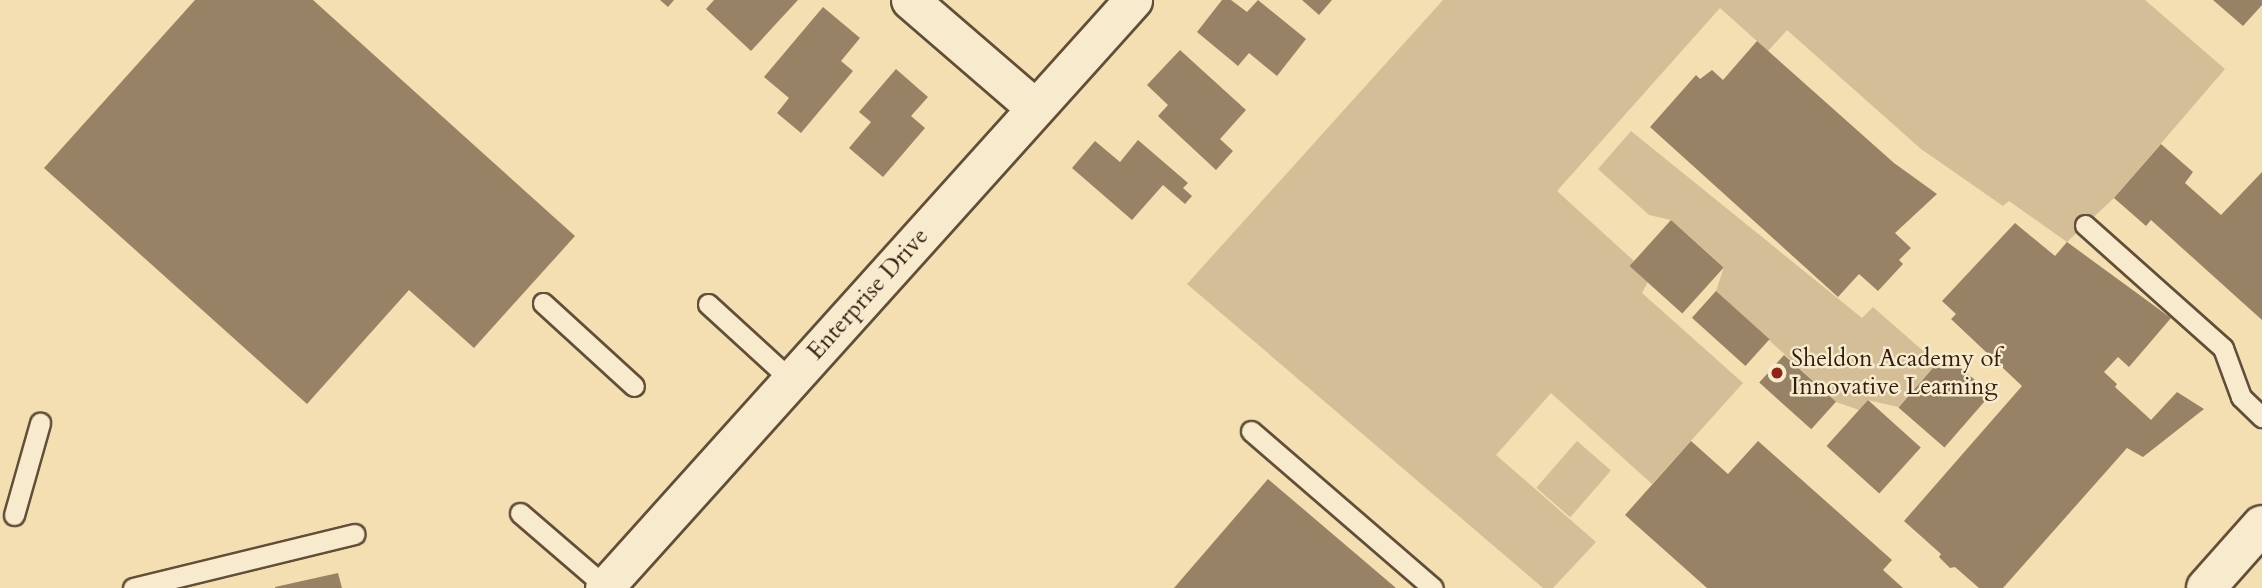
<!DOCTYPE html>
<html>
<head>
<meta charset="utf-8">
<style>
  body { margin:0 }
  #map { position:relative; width:2262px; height:588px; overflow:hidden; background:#f4dfb2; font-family:Cardo,serif }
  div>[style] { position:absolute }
  .green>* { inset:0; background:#d3be97; transform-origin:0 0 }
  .building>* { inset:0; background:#978265; transform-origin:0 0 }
  .roads { filter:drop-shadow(2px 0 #624e39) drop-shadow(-2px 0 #624e39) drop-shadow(0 2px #624e39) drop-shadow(0 -2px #624e39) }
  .lane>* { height:19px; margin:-9.5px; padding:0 9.5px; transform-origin:9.5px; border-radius:9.5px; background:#f8eacd }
  .street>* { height:37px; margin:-18.5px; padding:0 18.5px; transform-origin:18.5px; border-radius:18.5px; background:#f8eacd }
  .secondary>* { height:38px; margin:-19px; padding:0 19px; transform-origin:19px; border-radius:19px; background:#f8eacd }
  .dots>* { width:19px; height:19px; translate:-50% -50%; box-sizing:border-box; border:4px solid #f8eacd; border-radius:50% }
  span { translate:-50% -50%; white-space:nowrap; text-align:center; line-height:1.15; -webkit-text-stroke:5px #f8eacd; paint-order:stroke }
  .street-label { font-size:24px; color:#321e11 }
  .poi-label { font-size:24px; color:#321e11 }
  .left { translate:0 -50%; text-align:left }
</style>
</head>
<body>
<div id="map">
  <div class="green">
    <i style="clip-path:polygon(1443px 0,2145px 0,2225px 69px,2114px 198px,2067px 242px,2009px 201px,2003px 206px,1921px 149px,1787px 30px,1768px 51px,1720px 8px,1557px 191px,1634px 261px,1630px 266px,1648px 282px,1642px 293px,1743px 383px,1652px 484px,1551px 393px,1496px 455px,1596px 542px,1553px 588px,1543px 588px,1187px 284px)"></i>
    <i style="clip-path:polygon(1631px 131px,1862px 318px,1873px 307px,1937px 363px,1898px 407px,1868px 400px,1859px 410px,1836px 402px,1716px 291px,1724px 267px,1671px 220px,1649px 215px,1598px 169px)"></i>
    <i style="left:1577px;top:441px;width:45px;height:62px;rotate:41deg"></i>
  </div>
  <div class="building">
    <i style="clip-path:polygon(195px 0,313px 0,575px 236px,474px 348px,409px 290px,307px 404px,44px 168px)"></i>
    <i style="clip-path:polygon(660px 0,674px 0,668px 7px)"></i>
    <i style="clip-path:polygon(714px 0,798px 0,751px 51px,706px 9px)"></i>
    <i style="clip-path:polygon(1222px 0,1231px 0,1247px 12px,1258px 0,1306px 39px,1277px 76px,1249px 53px,1238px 66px,1197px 32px)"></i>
    <i style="clip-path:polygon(1302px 0,1332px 0,1319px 15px)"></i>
    <i style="clip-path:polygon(2213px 0,2262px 0,2262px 5px,2243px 26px)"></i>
    <i style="clip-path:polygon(823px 7px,860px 38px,841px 61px,853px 71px,801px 133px,777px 113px,789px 98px,764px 77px)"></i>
    <i style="clip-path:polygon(1757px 41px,1894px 163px,1937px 194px,1895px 233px,1911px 248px,1899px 260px,1903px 264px,1878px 291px,1859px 274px,1838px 297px,1650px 127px,1696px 75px,1700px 79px,1712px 70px,1723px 80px)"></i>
    <i style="clip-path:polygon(1180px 50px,1246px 110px,1220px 139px,1233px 151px,1216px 170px,1158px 116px,1168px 105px,1147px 85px)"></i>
    <i style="clip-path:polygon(896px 69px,928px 97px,911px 116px,925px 128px,883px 177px,849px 148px,871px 122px,859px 112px)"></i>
    <i style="clip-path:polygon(1138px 140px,1188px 183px,1183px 188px,1192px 196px,1185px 204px,1163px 185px,1132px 220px,1072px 168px,1095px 141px,1120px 162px)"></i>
    <i style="clip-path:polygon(2161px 144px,2193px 172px,2185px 183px,2221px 215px,2262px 172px,2262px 320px,2151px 220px,2146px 226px,2114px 198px)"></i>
    <i style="left:1671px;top:220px;width:71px;height:62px;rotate:42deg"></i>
    <i style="clip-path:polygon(2015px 223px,2055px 256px,2067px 242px,2171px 318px,2129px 367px,2118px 357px,2104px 372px,2117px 384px,2115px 387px,2151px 420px,2177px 392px,2204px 409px,2143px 457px,2127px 448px,2003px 588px,1979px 588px,1955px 567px,1950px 568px,1939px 557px,1941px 554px,1904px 521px,2022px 386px,1951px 319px,1956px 314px,1942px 301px)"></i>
    <i style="left:1716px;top:291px;width:72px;height:36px;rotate:42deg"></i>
    <i style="left:1945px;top:354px;width:61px;height:71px;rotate:41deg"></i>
    <i style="left:1784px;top:355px;width:70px;height:37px;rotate:42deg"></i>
    <i style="left:1868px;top:400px;width:71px;height:62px;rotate:42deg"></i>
    <i style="clip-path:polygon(1691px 441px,1728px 474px,1758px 441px,1892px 560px,1883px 570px,1903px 588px,1707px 588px,1625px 515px)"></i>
    <i style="clip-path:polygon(1268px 479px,1396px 588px,1174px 588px)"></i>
    <i style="clip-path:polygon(338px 573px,342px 588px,275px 588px,275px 587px)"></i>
  </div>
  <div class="roads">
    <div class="lane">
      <i style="left:2085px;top:225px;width:185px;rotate:41.7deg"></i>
      <i style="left:2223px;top:348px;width:52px;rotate:69.8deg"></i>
      <i style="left:2241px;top:397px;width:29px;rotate:44deg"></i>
      <i style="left:543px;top:303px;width:123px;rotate:42.4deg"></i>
      <i style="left:708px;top:304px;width:113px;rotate:42.5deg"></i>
      <i style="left:1251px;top:431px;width:240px;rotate:40.8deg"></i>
      <i style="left:520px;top:513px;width:112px;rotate:40.7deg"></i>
      <i style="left:14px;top:515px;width:96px;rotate:-74.2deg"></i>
      <i style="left:133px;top:588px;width:228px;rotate:-13.7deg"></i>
    </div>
    <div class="street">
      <i style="left:910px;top:0;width:165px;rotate:40.8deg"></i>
      <i style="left:604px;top:588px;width:791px;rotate:-48.02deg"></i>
    </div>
    <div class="secondary">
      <i style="left:2206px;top:588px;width:84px;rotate:-48.4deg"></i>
    </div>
  </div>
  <div class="dots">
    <i style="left:1777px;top:373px;background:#8f2418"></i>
  </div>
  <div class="street-label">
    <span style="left:868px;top:294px;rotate:-48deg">Enterprise Drive</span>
  </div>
  <div class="poi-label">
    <span class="left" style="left:1791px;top:373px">Sheldon Academy of<br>Innovative Learning</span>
  </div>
</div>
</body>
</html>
